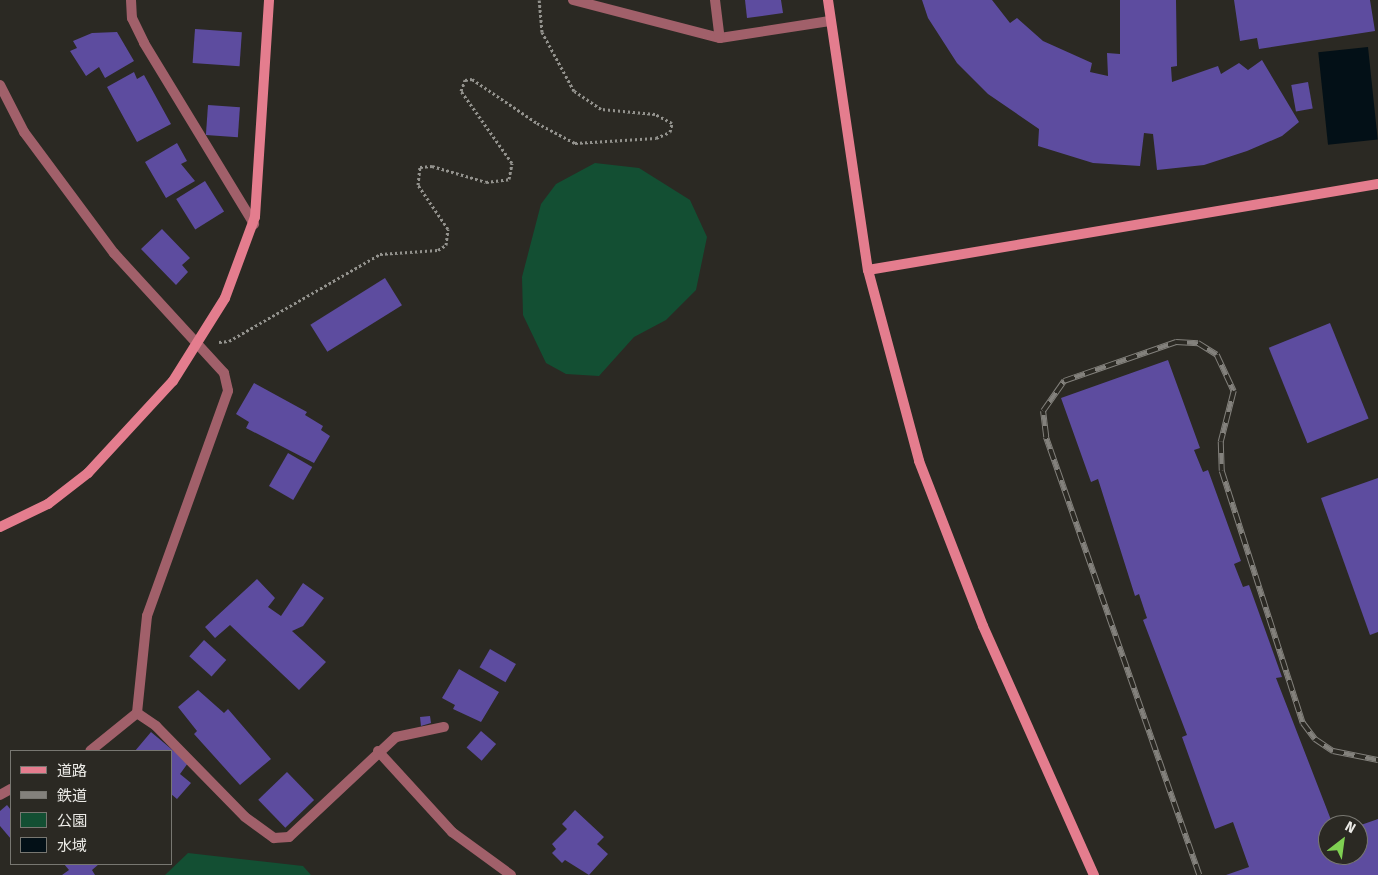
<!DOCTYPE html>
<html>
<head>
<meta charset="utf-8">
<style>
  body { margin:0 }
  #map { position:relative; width:1378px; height:875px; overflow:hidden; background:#2b2923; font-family:"Fira Sans","Noto Sans JP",sans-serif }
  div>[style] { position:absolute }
  .green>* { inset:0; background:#134f33 }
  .water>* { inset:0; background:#031017; transform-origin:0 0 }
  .building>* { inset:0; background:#5d4c9f; transform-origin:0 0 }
  .path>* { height:3px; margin-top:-1.5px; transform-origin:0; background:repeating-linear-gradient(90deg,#93928d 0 2.5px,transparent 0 5px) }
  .street>* { height:10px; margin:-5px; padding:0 5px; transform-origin:5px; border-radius:5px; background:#a1606a }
  .secondary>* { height:10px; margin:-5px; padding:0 5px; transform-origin:5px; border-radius:5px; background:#e47d8e }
  .rail>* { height:5.5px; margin-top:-2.75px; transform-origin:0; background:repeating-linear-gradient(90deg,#2b2923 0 11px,#83817c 0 22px); box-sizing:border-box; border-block:1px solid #83817c }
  span { translate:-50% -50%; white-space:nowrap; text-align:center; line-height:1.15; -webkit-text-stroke:4.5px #2b2923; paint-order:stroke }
  .legend { position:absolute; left:10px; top:750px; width:162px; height:115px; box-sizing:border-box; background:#2b2923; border:1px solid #787771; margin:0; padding:6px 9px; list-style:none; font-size:15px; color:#ecebe7 }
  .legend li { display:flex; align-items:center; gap:10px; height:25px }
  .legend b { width:25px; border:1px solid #787771 }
  .north { position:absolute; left:1318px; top:815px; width:50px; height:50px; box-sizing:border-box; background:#2b2923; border:1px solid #787771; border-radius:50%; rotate:30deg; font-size:14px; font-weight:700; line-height:20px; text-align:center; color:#ecebe7 }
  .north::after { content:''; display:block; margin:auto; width:18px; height:22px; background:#7fd052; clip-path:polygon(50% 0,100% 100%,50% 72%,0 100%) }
</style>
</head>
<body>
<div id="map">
  <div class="green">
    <i style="clip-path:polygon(595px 163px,639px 168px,690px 200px,707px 237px,696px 290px,666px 320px,634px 337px,599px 376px,566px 374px,546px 363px,523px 315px,522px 277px,541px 204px,556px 184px)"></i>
    <i style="clip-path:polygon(188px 853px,303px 866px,311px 875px,165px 875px)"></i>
  </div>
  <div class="water">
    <i style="left:1368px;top:47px;width:93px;height:50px;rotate:84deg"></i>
  </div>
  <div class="building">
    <i style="clip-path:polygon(745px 0,781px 0,783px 13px,747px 18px)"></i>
    <i style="clip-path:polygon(922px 0,992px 0,1010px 23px,1017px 18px,1043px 41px,1092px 63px,1090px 72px,1108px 76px,1107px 53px,1120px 54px,1120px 0,1176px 0,1177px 66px,1171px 67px,1172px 82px,1218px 66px,1221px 74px,1239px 63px,1248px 70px,1262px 60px,1299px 122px,1282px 136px,1247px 151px,1204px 165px,1157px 170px,1153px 134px,1144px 133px,1140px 166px,1093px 163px,1038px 146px,1039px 129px,988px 94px,957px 63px,928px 18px)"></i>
    <i style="clip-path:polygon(1234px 0,1370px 0,1375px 31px,1259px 49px,1257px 38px,1240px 41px)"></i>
    <i style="left:195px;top:29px;width:47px;height:34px;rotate:4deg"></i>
    <i style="clip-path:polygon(117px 32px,134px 61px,105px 78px,99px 67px,86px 76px,70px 51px,77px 48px,73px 41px,92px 33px)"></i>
    <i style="clip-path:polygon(134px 72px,137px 79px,144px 75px,171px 124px,137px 142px,107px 87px)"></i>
    <i style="left:1308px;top:82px;width:27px;height:17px;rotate:80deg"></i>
    <i style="left:208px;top:105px;width:32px;height:30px;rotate:4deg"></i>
    <i style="clip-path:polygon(177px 143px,187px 161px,181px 164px,195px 181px,166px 198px,145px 162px)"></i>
    <i style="left:205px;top:181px;width:36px;height:34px;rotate:58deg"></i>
    <i style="clip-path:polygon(162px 229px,190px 258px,182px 265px,188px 272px,176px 285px,141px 249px)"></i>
    <i style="left:385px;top:278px;width:32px;height:88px;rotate:58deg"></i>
    <i style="left:1330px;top:323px;width:103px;height:66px;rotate:68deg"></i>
    <i style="clip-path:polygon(1168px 360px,1200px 448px,1194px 450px,1203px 472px,1208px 470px,1241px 561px,1234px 564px,1243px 587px,1249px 585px,1282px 677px,1276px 678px,1333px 825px,1328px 825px,1328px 855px,1358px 855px,1358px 826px,1378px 819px,1378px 875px,1226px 875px,1249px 867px,1233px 822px,1215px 829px,1182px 737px,1187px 735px,1143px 620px,1147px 618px,1139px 594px,1135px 596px,1098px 479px,1091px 482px,1061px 398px)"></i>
    <i style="clip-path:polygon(254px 383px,307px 412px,305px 415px,323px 426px,321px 430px,330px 436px,314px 463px,246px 428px,249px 422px,236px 414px)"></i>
    <i style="left:288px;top:453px;width:28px;height:38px;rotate:30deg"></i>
    <i style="clip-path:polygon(1378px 478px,1378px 632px,1370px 635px,1321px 498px)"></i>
    <i style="clip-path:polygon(257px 579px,275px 598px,268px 607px,281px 616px,303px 583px,324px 598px,303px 626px,292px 631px,326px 662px,299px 690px,230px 625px,215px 638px,205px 627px)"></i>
    <i style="left:204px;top:640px;width:30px;height:22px;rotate:42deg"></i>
    <i style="left:490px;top:649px;width:30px;height:21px;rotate:30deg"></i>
    <i style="clip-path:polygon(459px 669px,499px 692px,481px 722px,453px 709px,455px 705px,442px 698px)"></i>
    <i style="clip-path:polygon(198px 690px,224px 713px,228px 709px,271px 759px,240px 785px,194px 734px,197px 731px,178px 707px)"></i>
    <i style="clip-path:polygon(430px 716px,431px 723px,421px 726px,420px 717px)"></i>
    <i style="left:481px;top:731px;width:20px;height:22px;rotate:41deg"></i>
    <i style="clip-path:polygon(151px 732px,188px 763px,180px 774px,191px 783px,177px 799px,171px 794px,171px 751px,135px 751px)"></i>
    <i style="left:287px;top:772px;width:39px;height:40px;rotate:46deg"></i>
    <i style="clip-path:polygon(7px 805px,11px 810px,11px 839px,0 826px,0 811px)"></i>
    <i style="clip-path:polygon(575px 810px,604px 837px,597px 844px,608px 854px,589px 875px,565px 860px,562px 863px,552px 853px,556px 849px,552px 844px,567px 829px,562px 824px)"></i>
    <i style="clip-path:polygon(64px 864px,99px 864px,92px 870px,95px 875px,62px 875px,69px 870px)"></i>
  </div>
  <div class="path">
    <i style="left:219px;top:342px;width:10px;rotate:-6deg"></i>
    <i style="left:229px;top:341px;width:174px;rotate:-29.9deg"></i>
    <i style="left:380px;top:254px;width:58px;rotate:-3.9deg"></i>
    <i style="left:438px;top:250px;width:9px;rotate:-32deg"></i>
    <i style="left:446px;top:245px;width:16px;rotate:-83deg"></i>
    <i style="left:448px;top:229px;width:53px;rotate:-124.3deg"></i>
    <i style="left:418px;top:185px;width:18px;rotate:-84deg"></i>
    <i style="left:420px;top:167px;width:12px;rotate:-5deg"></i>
    <i style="left:432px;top:166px;width:56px;rotate:16.5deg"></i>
    <i style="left:486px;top:182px;width:23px;rotate:-7deg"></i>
    <i style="left:509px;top:179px;width:16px;rotate:-79deg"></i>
    <i style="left:512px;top:163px;width:88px;rotate:-125.3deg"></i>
    <i style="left:461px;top:91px;width:12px;rotate:-70deg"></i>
    <i style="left:465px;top:80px;width:7px;rotate:-8deg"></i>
    <i style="left:472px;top:79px;width:78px;rotate:34.1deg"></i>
    <i style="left:537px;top:123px;width:43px;rotate:27.8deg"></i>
    <i style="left:575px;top:143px;width:81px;rotate:-3.5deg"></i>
    <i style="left:656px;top:138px;width:15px;rotate:-23deg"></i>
    <i style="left:670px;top:132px;width:9px;rotate:-77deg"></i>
    <i style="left:672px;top:123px;width:19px;rotate:-152deg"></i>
    <i style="left:655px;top:114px;width:54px;rotate:-174.7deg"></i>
    <i style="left:601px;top:109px;width:32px;rotate:-146deg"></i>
    <i style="left:574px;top:91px;width:67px;rotate:-118.5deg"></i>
    <i style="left:542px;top:32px;width:32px;rotate:-95deg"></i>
  </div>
  <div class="street">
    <i style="left:131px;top:0;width:18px;rotate:87deg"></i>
    <i style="left:132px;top:18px;width:28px;rotate:64deg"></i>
    <i style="left:144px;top:43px;width:212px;rotate:58.7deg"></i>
    <i style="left:573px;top:0;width:152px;rotate:14.5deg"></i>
    <i style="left:720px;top:38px;width:111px;rotate:-8.8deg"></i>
    <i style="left:715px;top:0;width:38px;rotate:83deg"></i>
    <i style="left:0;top:85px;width:53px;rotate:62.9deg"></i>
    <i style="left:24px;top:132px;width:151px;rotate:53.4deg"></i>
    <i style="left:114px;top:253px;width:163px;rotate:47.5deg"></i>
    <i style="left:224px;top:373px;width:18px;rotate:77deg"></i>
    <i style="left:228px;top:391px;width:239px;rotate:109.8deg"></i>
    <i style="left:147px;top:616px;width:98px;rotate:95.9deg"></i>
    <i style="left:137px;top:713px;width:60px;rotate:141deg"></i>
    <i style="left:137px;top:713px;width:23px;rotate:34deg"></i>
    <i style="left:156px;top:726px;width:127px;rotate:45.6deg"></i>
    <i style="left:245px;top:817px;width:36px;rotate:36deg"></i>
    <i style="left:274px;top:838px;width:15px;rotate:-4deg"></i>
    <i style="left:289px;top:837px;width:146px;rotate:-43.1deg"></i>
    <i style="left:396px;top:737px;width:49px;rotate:-11.8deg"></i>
    <i style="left:378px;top:751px;width:110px;rotate:47.6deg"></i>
    <i style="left:452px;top:832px;width:73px;rotate:36.1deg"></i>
    <i style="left:0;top:795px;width:13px;rotate:-29deg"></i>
  </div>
  <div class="secondary">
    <i style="left:828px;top:0;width:273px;rotate:81.6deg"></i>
    <i style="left:868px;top:270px;width:198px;rotate:75deg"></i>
    <i style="left:919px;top:461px;width:177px;rotate:68.8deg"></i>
    <i style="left:983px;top:626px;width:273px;rotate:66deg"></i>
    <i style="left:868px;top:270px;width:517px;rotate:-9.57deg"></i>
    <i style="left:0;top:527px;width:53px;rotate:-25.6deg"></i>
    <i style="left:48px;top:504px;width:51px;rotate:-37.8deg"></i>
    <i style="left:88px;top:473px;width:125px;rotate:-47.3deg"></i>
    <i style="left:173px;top:381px;width:98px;rotate:-57.9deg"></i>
    <i style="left:225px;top:298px;width:86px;rotate:-69.7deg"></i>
    <i style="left:255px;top:217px;width:217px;rotate:-86.3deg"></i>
  </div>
  <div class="rail">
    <i style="left:1199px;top:875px;width:464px;rotate:-109.3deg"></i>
    <i style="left:1046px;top:437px;width:26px;rotate:-97deg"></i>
    <i style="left:1043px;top:411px;width:37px;rotate:-55deg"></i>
    <i style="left:1064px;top:381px;width:119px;rotate:-19.2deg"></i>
    <i style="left:1176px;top:342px;width:22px;rotate:3deg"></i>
    <i style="left:1198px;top:343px;width:22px;rotate:32deg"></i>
    <i style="left:1217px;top:355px;width:40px;rotate:65deg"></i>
    <i style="left:1234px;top:391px;width:53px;rotate:104.3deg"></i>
    <i style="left:1221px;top:442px;width:29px;rotate:88deg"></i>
    <i style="left:1222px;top:471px;width:265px;rotate:72.2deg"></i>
    <i style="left:1303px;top:723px;width:20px;rotate:53deg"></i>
    <i style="left:1315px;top:739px;width:22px;rotate:34deg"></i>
    <i style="left:1333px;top:751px;width:46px;rotate:11.3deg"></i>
  </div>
  <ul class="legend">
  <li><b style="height:6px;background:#e47d8e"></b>道路</li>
  <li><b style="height:6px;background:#83817c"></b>鉄道</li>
  <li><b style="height:14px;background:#134f33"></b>公園</li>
  <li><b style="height:14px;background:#031017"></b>水域</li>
  </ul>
  <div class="north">N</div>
</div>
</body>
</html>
